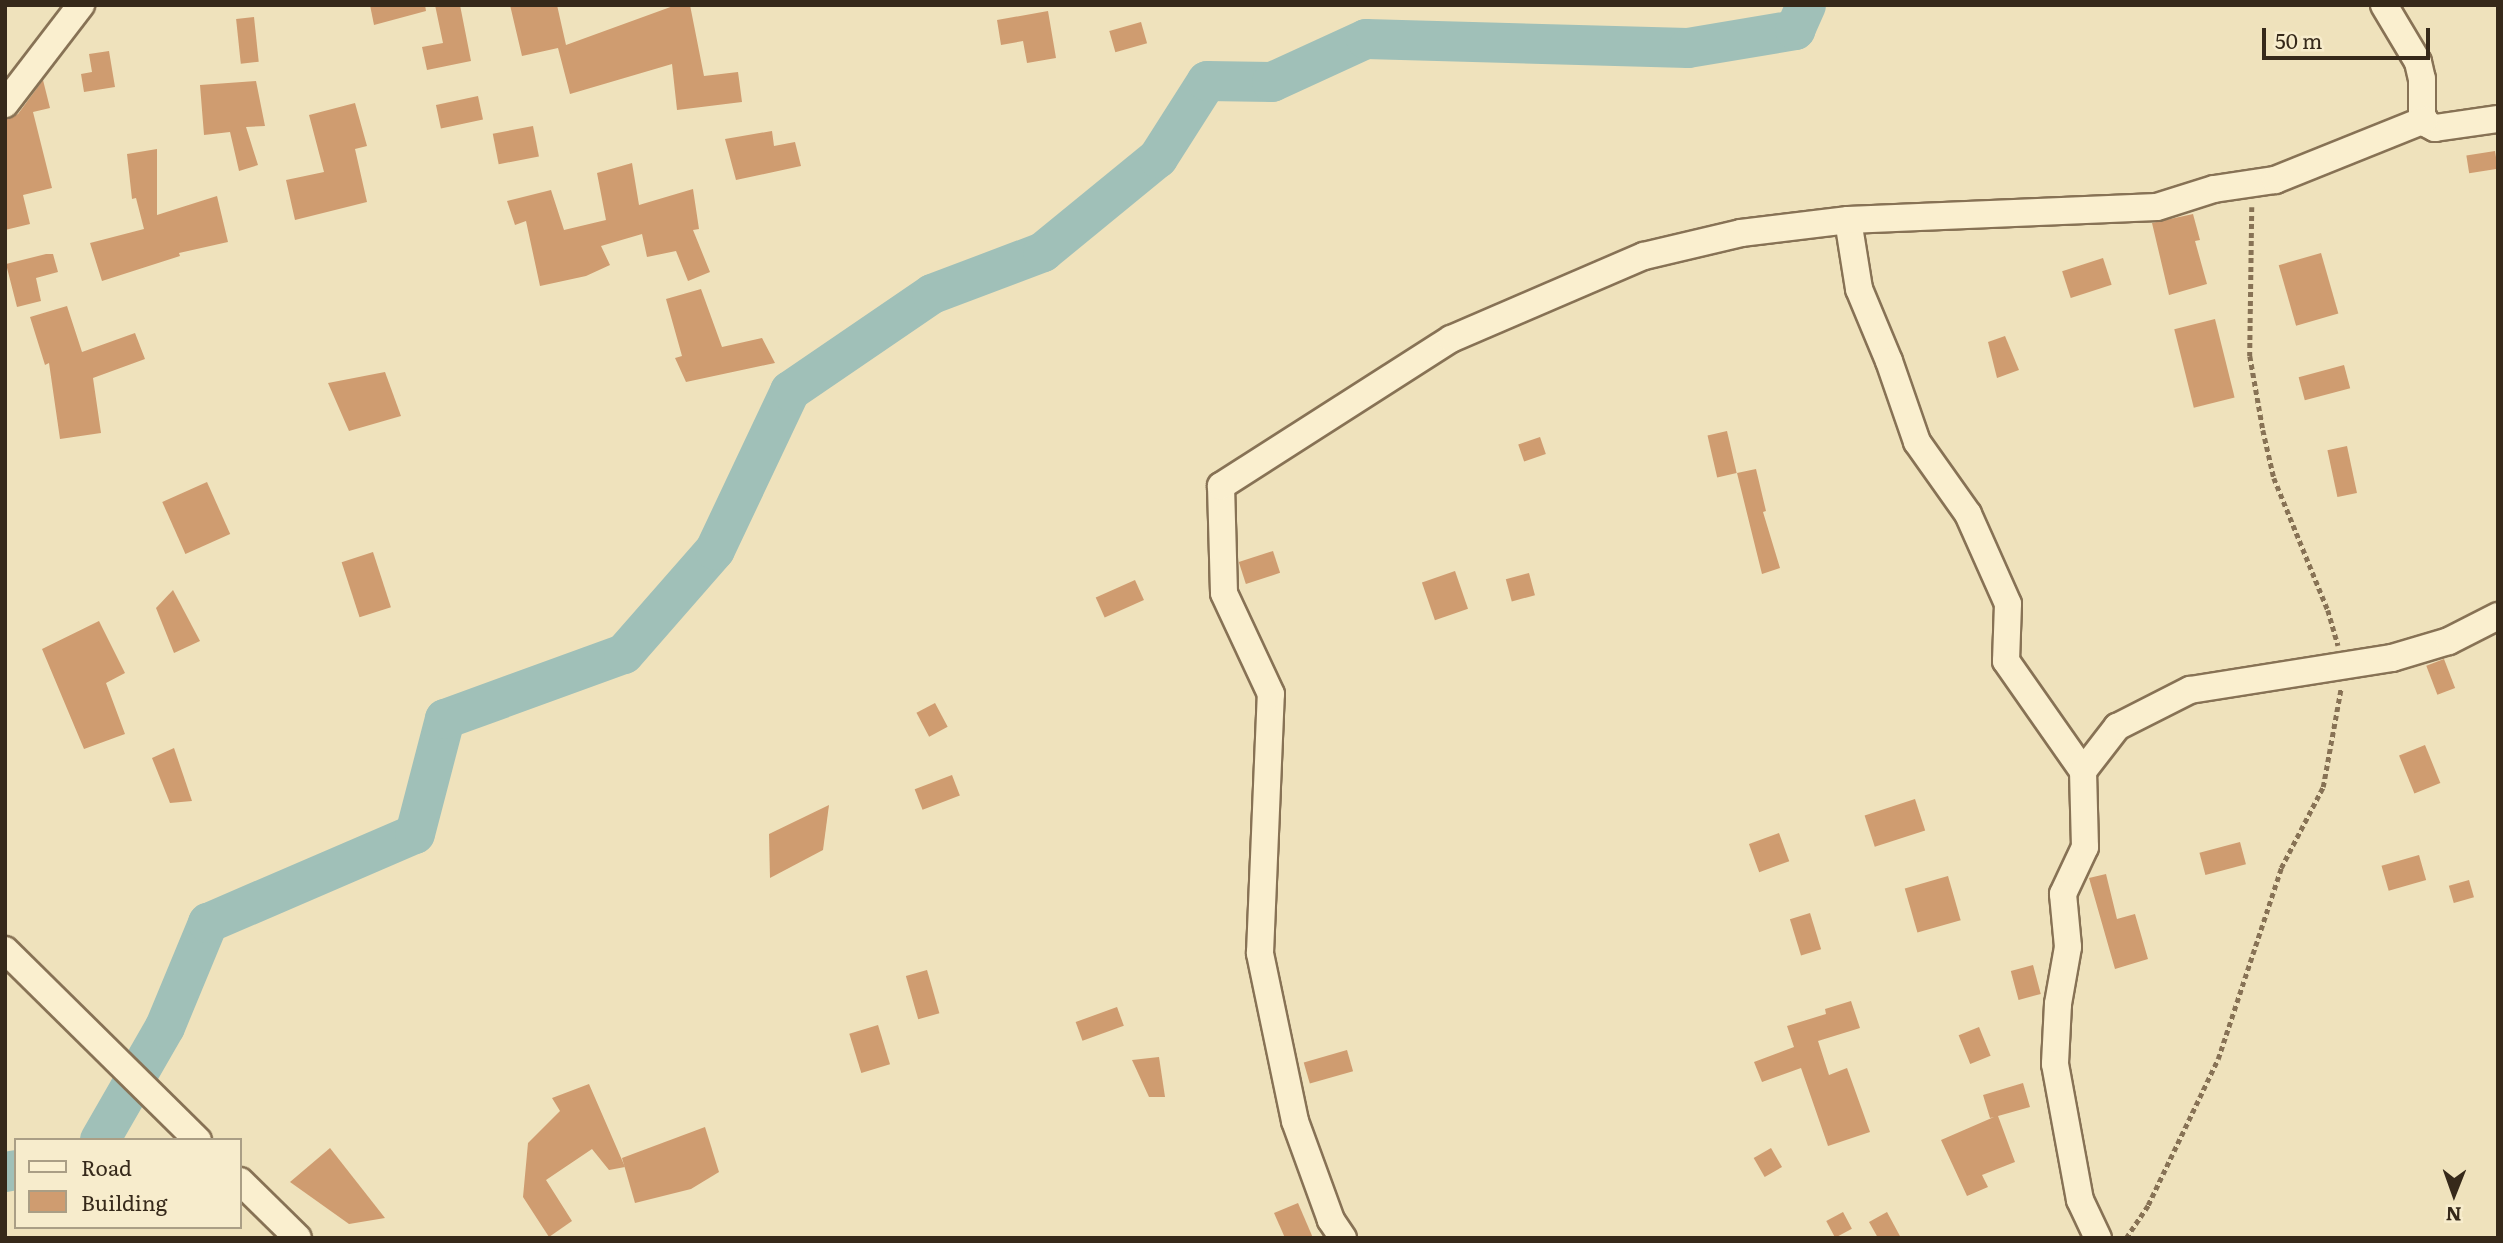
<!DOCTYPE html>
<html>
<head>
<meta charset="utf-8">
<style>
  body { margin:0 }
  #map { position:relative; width:2503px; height:1243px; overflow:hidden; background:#efe2bc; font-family:Literata,serif }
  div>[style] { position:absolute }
  .river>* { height:40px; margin:-20px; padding:0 20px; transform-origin:20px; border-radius:20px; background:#a0c0b8 }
  .building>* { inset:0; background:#cf9c70; transform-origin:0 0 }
  .path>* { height:4.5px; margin-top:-2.25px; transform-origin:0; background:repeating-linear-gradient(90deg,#877255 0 5px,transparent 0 8.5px) }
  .roads { filter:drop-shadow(2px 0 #877255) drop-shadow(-2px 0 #877255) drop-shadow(0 2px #877255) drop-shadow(0 -2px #877255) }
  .minor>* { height:26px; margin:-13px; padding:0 13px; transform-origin:13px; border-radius:13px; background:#faefcf }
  span { translate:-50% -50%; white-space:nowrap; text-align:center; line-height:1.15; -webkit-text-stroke:5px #f7eccc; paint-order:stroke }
  .frame { position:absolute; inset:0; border:7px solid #36291a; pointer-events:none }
  .legend { position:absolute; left:14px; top:1138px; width:228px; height:91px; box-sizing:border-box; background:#f7eccc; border:2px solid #aa9e85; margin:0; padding:9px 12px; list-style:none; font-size:21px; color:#36291a }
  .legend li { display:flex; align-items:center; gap:14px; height:35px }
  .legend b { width:35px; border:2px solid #aa9e85 }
  .north { position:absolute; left:2419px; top:1159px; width:70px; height:70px; -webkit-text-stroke:5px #f7eccc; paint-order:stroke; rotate:181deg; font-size:19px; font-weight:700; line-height:28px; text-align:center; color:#36291a }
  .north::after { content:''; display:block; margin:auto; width:24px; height:32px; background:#36291a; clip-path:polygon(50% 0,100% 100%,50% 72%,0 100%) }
  .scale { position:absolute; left:2262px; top:28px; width:168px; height:32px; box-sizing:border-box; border:4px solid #36291a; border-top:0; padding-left:9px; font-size:21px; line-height:24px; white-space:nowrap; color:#36291a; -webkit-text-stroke:5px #f7eccc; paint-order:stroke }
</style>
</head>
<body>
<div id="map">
  <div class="river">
    <i style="left:100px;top:1140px;width:130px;rotate:-60.1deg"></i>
    <i style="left:165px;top:1027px;width:113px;rotate:-67.5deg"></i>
    <i style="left:208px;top:923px;width:225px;rotate:-23.3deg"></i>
    <i style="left:415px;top:834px;width:119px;rotate:-75.4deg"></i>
    <i style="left:445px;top:719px;width:190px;rotate:-20deg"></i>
    <i style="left:624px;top:654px;width:138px;rotate:-48.8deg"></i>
    <i style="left:715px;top:550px;width:176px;rotate:-64.7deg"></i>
    <i style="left:790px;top:391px;width:172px;rotate:-34.3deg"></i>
    <i style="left:932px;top:294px;width:119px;rotate:-20.7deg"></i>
    <i style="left:1043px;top:252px;width:149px;rotate:-39.3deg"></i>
    <i style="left:1158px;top:158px;width:91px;rotate:-57.5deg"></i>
    <i style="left:1207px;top:81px;width:65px;rotate:0.9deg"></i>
    <i style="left:1272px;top:82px;width:103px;rotate:-24.6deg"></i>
    <i style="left:1366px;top:39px;width:322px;rotate:1.6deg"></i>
    <i style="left:1688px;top:48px;width:109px;rotate:-9.5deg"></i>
    <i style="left:1795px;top:30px;width:27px;rotate:-66deg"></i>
    <i style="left:5px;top:1172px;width:11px;rotate:-10deg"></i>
  </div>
  <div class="building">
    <i style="clip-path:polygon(370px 5px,425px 5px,426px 11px,374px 25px)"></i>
    <i style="clip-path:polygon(435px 5px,460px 5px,471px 61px,427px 70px,422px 47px,443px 43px)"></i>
    <i style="clip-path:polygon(510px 5px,557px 5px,566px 45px,676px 5px,690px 5px,704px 76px,738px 72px,742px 102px,677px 110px,672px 64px,570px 94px,558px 48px,522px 56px)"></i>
    <i style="clip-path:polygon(1048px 11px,1056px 58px,1027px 63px,1023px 41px,1001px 45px,997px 20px)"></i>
    <i style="left:254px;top:17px;width:45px;height:18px;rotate:84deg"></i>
    <i style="left:1141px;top:22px;width:22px;height:33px;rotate:74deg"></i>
    <i style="clip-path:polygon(109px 51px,115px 87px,84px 92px,81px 74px,92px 72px,89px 54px)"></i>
    <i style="clip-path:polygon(43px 80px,50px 108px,33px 112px,52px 188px,23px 195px,30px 224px,5px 230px,5px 119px,18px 114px)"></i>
    <i style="clip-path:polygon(256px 81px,265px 126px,246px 127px,258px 165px,239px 171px,230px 132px,204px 135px,200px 85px)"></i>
    <i style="left:478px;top:96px;width:24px;height:43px;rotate:78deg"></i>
    <i style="clip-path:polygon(355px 103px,367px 146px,355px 149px,367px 202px,295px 220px,286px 180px,324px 172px,309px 115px)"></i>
    <i style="left:533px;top:126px;width:31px;height:41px;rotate:79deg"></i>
    <i style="clip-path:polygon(772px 131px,774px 146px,795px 142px,801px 166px,736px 180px,725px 139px)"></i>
    <i style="clip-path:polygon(157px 149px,157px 215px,217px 196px,228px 242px,179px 253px,180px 256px,102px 281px,90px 243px,144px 229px,136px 198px,132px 199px,127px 154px)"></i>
    <i style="left:2495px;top:151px;width:18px;height:29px;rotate:81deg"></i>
    <i style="clip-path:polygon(632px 163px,639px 205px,693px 189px,699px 229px,693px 230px,710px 272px,688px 281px,676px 251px,647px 257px,642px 234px,601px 246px,610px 265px,586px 276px,540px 286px,526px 221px,515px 225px,507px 201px,551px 190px,564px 230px,606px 220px,597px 173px)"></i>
    <i style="clip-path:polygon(2193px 214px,2200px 240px,2195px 241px,2207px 284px,2169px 295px,2152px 223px)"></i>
    <i style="left:2321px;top:253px;width:63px;height:44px;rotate:74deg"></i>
    <i style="clip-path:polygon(46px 254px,53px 254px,58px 272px,36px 278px,41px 301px,17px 307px,6px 264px)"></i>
    <i style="left:2103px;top:258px;width:28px;height:43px;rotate:72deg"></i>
    <i style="clip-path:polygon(701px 289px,722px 347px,762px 338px,775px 363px,686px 382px,675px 358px,682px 356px,666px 299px)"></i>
    <i style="clip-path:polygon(67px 306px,82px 352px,135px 333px,145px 359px,93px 378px,101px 433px,60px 439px,49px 363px,45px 365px,30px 317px)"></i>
    <i style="left:2215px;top:319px;width:81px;height:42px;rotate:76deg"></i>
    <i style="clip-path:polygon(2005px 336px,2019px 370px,1997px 378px,1988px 342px)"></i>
    <i style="left:2344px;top:365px;width:24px;height:47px;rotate:75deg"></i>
    <i style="clip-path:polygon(385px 372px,401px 416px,349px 431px,328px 383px)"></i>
    <i style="left:1727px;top:431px;width:43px;height:20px;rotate:77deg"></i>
    <i style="left:1540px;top:437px;width:18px;height:23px;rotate:71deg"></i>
    <i style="left:2347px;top:446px;width:48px;height:20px;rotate:78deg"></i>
    <i style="clip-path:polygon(1756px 469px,1766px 511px,1763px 512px,1780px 568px,1762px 574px,1737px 473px)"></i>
    <i style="left:207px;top:482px;width:57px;height:49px;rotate:66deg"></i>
    <i style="left:1273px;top:551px;width:23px;height:36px;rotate:72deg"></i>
    <i style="left:373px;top:552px;width:58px;height:33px;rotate:72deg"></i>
    <i style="left:1455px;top:571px;width:40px;height:35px;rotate:71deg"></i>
    <i style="left:1529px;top:573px;width:23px;height:24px;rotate:75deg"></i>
    <i style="left:1135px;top:580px;width:22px;height:43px;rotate:66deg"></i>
    <i style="clip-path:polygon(173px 590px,200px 641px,174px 653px,156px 608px)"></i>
    <i style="clip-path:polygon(99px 621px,125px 673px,106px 683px,125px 734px,84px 749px,42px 649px)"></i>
    <i style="left:2444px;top:659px;width:31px;height:19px;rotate:69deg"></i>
    <i style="left:935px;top:703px;width:27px;height:21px;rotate:62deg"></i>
    <i style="left:2425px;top:745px;width:41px;height:28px;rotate:68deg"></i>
    <i style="clip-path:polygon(174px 748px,192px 801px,170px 803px,152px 758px)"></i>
    <i style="left:952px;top:775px;width:22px;height:40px;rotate:69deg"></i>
    <i style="left:1915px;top:799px;width:33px;height:53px;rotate:72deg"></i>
    <i style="clip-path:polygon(829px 805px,823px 850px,770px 878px,769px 834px)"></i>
    <i style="left:1779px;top:833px;width:30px;height:32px;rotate:70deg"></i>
    <i style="left:2240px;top:842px;width:23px;height:42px;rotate:75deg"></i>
    <i style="left:2419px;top:855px;width:26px;height:39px;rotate:74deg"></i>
    <i style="clip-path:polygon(2106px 874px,2117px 919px,2135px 914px,2148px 959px,2115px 969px,2089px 878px)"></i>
    <i style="left:1948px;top:876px;width:46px;height:45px;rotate:74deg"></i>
    <i style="left:2469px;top:880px;width:18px;height:21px;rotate:74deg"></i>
    <i style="left:1810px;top:913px;width:38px;height:21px;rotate:73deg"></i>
    <i style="left:2033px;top:965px;width:30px;height:23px;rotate:75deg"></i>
    <i style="left:927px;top:970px;width:45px;height:22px;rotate:74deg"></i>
    <i style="clip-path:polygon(1851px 1001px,1860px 1028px,1818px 1041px,1829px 1075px,1847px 1068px,1870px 1132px,1828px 1146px,1801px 1068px,1762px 1082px,1754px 1062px,1794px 1047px,1787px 1026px,1826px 1014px,1825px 1009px)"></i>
    <i style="left:1117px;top:1007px;width:20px;height:44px;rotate:70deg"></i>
    <i style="left:878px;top:1025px;width:41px;height:30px;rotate:73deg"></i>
    <i style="left:1979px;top:1027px;width:31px;height:22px;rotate:68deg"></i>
    <i style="left:1347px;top:1050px;width:22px;height:45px;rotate:74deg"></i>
    <i style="clip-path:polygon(1159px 1057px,1165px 1097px,1149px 1097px,1132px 1060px)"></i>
    <i style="clip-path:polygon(2023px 1083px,2030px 1107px,1998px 1116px,2015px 1162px,1982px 1175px,1988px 1187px,1967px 1196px,1941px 1140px,1994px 1117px,1990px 1118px,1983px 1095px)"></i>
    <i style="clip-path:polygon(589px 1084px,625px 1167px,609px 1170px,592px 1149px,546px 1180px,572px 1221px,549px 1237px,523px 1197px,528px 1143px,560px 1111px,552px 1098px)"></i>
    <i style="clip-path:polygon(705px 1127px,719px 1172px,691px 1189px,635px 1203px,622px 1158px)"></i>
    <i style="clip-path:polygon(330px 1148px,385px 1218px,349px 1224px,290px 1182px)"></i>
    <i style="left:1771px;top:1148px;width:22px;height:20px;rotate:60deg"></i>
    <i style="clip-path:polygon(1298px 1203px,1313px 1238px,1285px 1238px,1274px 1213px)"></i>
    <i style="left:1843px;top:1212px;width:19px;height:19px;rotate:62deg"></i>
    <i style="clip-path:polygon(1887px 1212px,1901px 1238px,1878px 1238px,1869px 1222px)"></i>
  </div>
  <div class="path">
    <i style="left:2252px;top:207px;width:149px;rotate:90.8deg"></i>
    <i style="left:2250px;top:356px;width:75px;rotate:80deg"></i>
    <i style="left:2263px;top:430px;width:49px;rotate:77.1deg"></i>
    <i style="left:2274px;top:478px;width:143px;rotate:67.8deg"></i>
    <i style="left:2328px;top:610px;width:37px;rotate:74deg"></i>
    <i style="left:2126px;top:1238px;width:40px;rotate:-56deg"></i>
    <i style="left:2148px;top:1205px;width:162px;rotate:-64.4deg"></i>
    <i style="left:2218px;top:1059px;width:201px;rotate:-71.7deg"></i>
    <i style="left:2281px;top:868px;width:91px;rotate:-62.6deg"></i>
    <i style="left:2323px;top:787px;width:101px;rotate:-79.7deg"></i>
  </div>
  <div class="roads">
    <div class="minor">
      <i style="left:2384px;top:5px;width:66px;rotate:59.2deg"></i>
      <i style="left:2418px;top:62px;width:17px;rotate:77deg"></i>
      <i style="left:2422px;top:79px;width:36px;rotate:90deg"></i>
      <i style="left:2422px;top:115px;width:10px;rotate:61deg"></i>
      <i style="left:2427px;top:124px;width:9px;rotate:27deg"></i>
      <i style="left:2435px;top:128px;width:64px;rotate:-8.1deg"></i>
      <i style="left:5px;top:104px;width:125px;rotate:-52.5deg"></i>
      <i style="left:1848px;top:220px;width:70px;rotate:80.9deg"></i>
      <i style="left:1859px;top:289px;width:78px;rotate:67.4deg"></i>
      <i style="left:1889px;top:361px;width:86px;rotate:70.9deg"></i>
      <i style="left:1917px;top:442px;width:88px;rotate:54.7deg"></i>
      <i style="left:1968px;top:514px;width:98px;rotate:66deg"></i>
      <i style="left:2008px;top:604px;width:57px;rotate:92deg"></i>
      <i style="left:2006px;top:661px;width:134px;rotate:55deg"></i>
      <i style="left:2083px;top:771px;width:76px;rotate:88.5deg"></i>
      <i style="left:2085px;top:847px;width:52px;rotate:115.1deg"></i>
      <i style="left:2063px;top:894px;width:53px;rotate:84.6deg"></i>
      <i style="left:2068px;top:947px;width:58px;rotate:100deg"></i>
      <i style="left:2058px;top:1004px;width:60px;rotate:92.9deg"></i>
      <i style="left:2055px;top:1064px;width:138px;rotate:79.6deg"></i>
      <i style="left:2080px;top:1200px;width:42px;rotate:64.7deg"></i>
      <i style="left:2083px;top:771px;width:56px;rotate:-52.3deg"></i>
      <i style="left:2117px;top:727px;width:82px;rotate:-26.9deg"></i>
      <i style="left:2190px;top:690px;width:205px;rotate:-9deg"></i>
      <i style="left:2392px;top:658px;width:59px;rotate:-16.6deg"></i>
      <i style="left:2449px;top:641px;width:55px;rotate:-27deg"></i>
      <i style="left:5px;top:950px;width:271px;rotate:44.6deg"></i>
      <i style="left:240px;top:1181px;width:81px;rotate:44.5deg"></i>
      <i style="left:1343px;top:1238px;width:22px;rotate:-124deg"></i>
      <i style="left:1331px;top:1220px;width:105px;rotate:-110deg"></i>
      <i style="left:1295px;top:1121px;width:172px;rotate:-101.8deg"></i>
      <i style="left:1260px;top:953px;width:259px;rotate:-87.6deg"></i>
      <i style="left:1271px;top:694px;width:111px;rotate:-115deg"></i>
      <i style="left:1224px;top:593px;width:107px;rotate:-91.6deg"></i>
      <i style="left:1221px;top:486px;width:273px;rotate:-32.6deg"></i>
      <i style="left:1451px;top:339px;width:210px;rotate:-23.3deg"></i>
      <i style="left:1644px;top:256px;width:100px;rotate:-13.3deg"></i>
      <i style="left:1741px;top:233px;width:108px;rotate:-6.9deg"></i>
      <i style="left:1848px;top:220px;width:309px;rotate:-2.4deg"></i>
      <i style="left:2157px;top:207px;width:60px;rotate:-17.5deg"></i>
      <i style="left:2214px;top:189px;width:62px;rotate:-8.4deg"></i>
      <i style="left:2275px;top:180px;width:161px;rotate:-21.9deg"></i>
    </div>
  </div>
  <div class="frame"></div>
  <ul class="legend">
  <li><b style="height:9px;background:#faefcf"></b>Road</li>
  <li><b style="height:19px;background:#cf9c70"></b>Building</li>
  </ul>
  <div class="north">N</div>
  <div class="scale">50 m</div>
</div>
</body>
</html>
